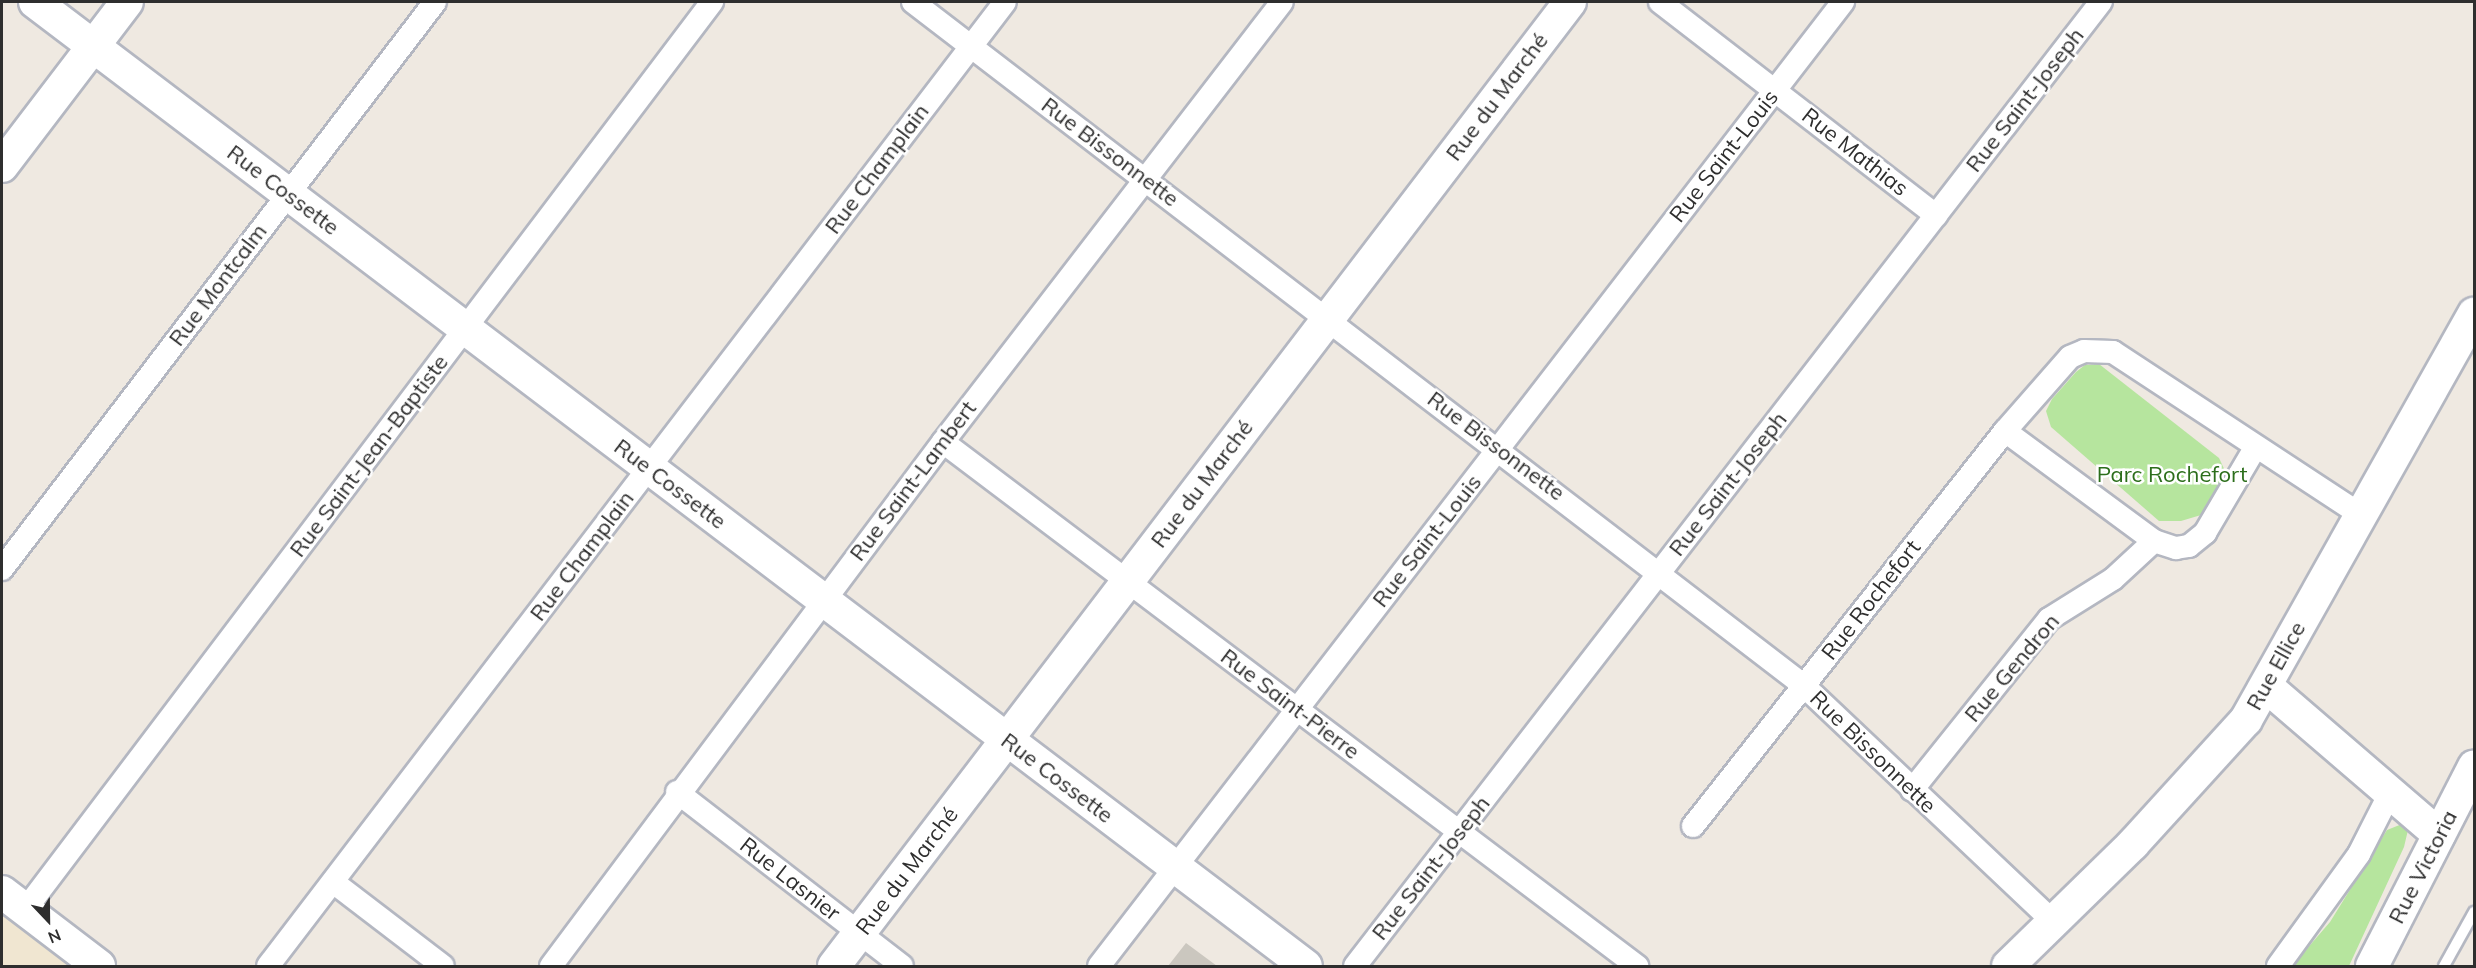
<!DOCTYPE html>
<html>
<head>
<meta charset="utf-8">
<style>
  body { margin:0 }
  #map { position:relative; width:2476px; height:968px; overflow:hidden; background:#efe9e1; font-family:Mulish,sans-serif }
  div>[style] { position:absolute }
  .education>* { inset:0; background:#f0e6d1 }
  .green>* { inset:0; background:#b6e59e }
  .building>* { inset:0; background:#cbc7bf }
  .roads { filter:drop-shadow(2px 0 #b4b7c1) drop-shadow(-2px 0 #b4b7c1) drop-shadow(0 2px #b4b7c1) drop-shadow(0 -2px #b4b7c1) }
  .lane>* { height:10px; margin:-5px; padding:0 5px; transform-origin:5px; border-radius:5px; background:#fff }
  .street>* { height:22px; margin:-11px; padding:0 11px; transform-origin:11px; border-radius:11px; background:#fff }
  .secondary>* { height:32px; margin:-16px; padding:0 16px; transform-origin:16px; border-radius:16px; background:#fff }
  span { translate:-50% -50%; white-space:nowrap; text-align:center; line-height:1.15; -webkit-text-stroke:5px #fff; paint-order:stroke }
  .street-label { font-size:22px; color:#2e2e2e }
  .park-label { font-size:22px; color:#2c6e1b }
  .frame { position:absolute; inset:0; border:3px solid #2e2e2e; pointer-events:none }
  .north { position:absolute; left:18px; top:890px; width:60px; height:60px; -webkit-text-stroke:4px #fff; paint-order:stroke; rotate:158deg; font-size:16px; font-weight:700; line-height:24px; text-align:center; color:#2e2e2e }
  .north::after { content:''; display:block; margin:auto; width:21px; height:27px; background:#2e2e2e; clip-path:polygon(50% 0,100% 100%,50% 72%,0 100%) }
</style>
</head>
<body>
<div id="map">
  <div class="education">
    <i style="clip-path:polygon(2px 897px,93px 966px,2px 966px)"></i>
  </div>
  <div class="green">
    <i style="clip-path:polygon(2099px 364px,2219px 458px,2227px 475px,2221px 491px,2201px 515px,2181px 521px,2159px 521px,2051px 427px,2046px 411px,2052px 399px,2076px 372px,2085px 365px)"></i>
    <i style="clip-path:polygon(2402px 824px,2408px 830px,2404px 847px,2349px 966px,2292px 966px,2330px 922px,2387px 830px)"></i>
  </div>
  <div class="building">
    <i style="clip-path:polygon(1186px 943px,1217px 966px,1168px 966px)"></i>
  </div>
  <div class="roads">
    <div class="lane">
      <i style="left:2444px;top:966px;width:62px;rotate:-60.9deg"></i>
    </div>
    <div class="street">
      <i style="left:913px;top:2px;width:1122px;rotate:37.5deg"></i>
      <i style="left:1803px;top:685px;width:345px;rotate:43.4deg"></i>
      <i style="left:1660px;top:2px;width:349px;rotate:37.7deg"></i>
      <i style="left:2005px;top:431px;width:185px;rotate:36.4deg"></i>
      <i style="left:2154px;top:541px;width:23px;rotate:18deg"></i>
      <i style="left:2176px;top:548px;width:13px;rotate:-9deg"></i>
      <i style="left:2189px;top:546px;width:21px;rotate:-39deg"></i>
      <i style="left:2205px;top:533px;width:99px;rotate:-59.5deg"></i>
      <i style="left:943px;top:442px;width:870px;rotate:37.05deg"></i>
      <i style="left:2px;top:569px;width:713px;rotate:-52.63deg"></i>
      <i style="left:1912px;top:790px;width:219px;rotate:-51.3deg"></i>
      <i style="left:2049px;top:619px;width:75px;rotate:-32deg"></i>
      <i style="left:2113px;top:579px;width:56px;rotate:-42.8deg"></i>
      <i style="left:677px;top:792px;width:284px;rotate:37.7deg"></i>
      <i style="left:1693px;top:826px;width:503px;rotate:-51.7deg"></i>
      <i style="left:2005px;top:431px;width:98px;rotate:-48.7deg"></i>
      <i style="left:2070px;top:357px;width:15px;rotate:-23deg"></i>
      <i style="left:2084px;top:351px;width:29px;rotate:2deg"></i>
      <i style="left:2113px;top:352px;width:295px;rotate:33.3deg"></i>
      <i style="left:333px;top:882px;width:138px;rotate:37.4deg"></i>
      <i style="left:25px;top:910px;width:1139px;rotate:-52.89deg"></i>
      <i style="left:268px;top:966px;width:1213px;rotate:-52.6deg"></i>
      <i style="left:551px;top:966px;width:654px;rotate:-53.2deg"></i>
      <i style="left:943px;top:442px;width:555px;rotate:-52.39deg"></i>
      <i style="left:1099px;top:966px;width:1218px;rotate:-52.34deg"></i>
      <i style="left:1355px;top:966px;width:1219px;rotate:-52.27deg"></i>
      <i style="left:2278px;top:966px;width:138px;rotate:-54.1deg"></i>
      <i style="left:2359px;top:854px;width:71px;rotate:-63.1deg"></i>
    </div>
    <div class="secondary">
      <i style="left:35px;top:2px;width:1595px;rotate:37.18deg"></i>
      <i style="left:2px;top:166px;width:206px;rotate:-52.7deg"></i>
      <i style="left:2266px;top:686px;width:228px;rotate:40.7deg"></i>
      <i style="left:2px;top:892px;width:122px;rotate:37.3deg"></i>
      <i style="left:834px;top:966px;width:1213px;rotate:-52.64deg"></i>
      <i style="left:2008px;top:966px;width:175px;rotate:-44.3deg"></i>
      <i style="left:2133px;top:844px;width:168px;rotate:-47.7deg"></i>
      <i style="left:2246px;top:720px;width:466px;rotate:-60.7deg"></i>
      <i style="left:2372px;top:966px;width:224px;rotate:-62.9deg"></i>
    </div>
  </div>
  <div class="street-label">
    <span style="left:1497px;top:97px;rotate:-53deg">Rue du Marché</span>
    <span style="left:2025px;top:100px;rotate:-52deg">Rue Saint-Joseph</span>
    <span style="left:1110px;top:152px;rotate:37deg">Rue Bissonnette</span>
    <span style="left:1855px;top:152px;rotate:38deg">Rue Mathias</span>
    <span style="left:1724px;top:156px;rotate:-52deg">Rue Saint-Louis</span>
    <span style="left:877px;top:169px;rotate:-53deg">Rue Champlain</span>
    <span style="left:283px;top:190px;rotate:37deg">Rue Cossette</span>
    <span style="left:218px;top:285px;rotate:-53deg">Rue Montcalm</span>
    <span style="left:1496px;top:446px;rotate:37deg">Rue Bissonnette</span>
    <span style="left:369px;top:456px;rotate:-53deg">Rue Saint-Jean-Baptiste</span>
    <span style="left:913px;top:481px;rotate:-53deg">Rue Saint-Lambert</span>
    <span style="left:670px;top:484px;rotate:37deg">Rue Cossette</span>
    <span style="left:1202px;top:484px;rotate:-53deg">Rue du Marché</span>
    <span style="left:1728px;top:484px;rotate:-52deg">Rue Saint-Joseph</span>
    <span style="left:1427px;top:541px;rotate:-52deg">Rue Saint-Louis</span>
    <span style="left:582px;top:556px;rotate:-53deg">Rue Champlain</span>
    <span style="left:1871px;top:600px;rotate:-52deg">Rue Rochefort</span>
    <span style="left:2276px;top:666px;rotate:-61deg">Rue Ellice</span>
    <span style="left:2012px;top:668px;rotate:-50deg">Rue Gendron</span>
    <span style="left:1290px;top:704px;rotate:37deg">Rue Saint-Pierre</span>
    <span style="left:1873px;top:752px;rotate:44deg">Rue Bissonnette</span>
    <span style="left:1057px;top:778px;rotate:37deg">Rue Cossette</span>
    <span style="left:2423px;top:867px;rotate:-63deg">Rue Victoria</span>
    <span style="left:1431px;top:868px;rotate:-52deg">Rue Saint-Joseph</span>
    <span style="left:907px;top:871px;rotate:-53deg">Rue du Marché</span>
    <span style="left:790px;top:879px;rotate:38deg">Rue Lasnier</span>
  </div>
  <div class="park-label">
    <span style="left:2172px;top:475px">Parc Rochefort</span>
  </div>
  <div class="frame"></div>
  <div class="north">N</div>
</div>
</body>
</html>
